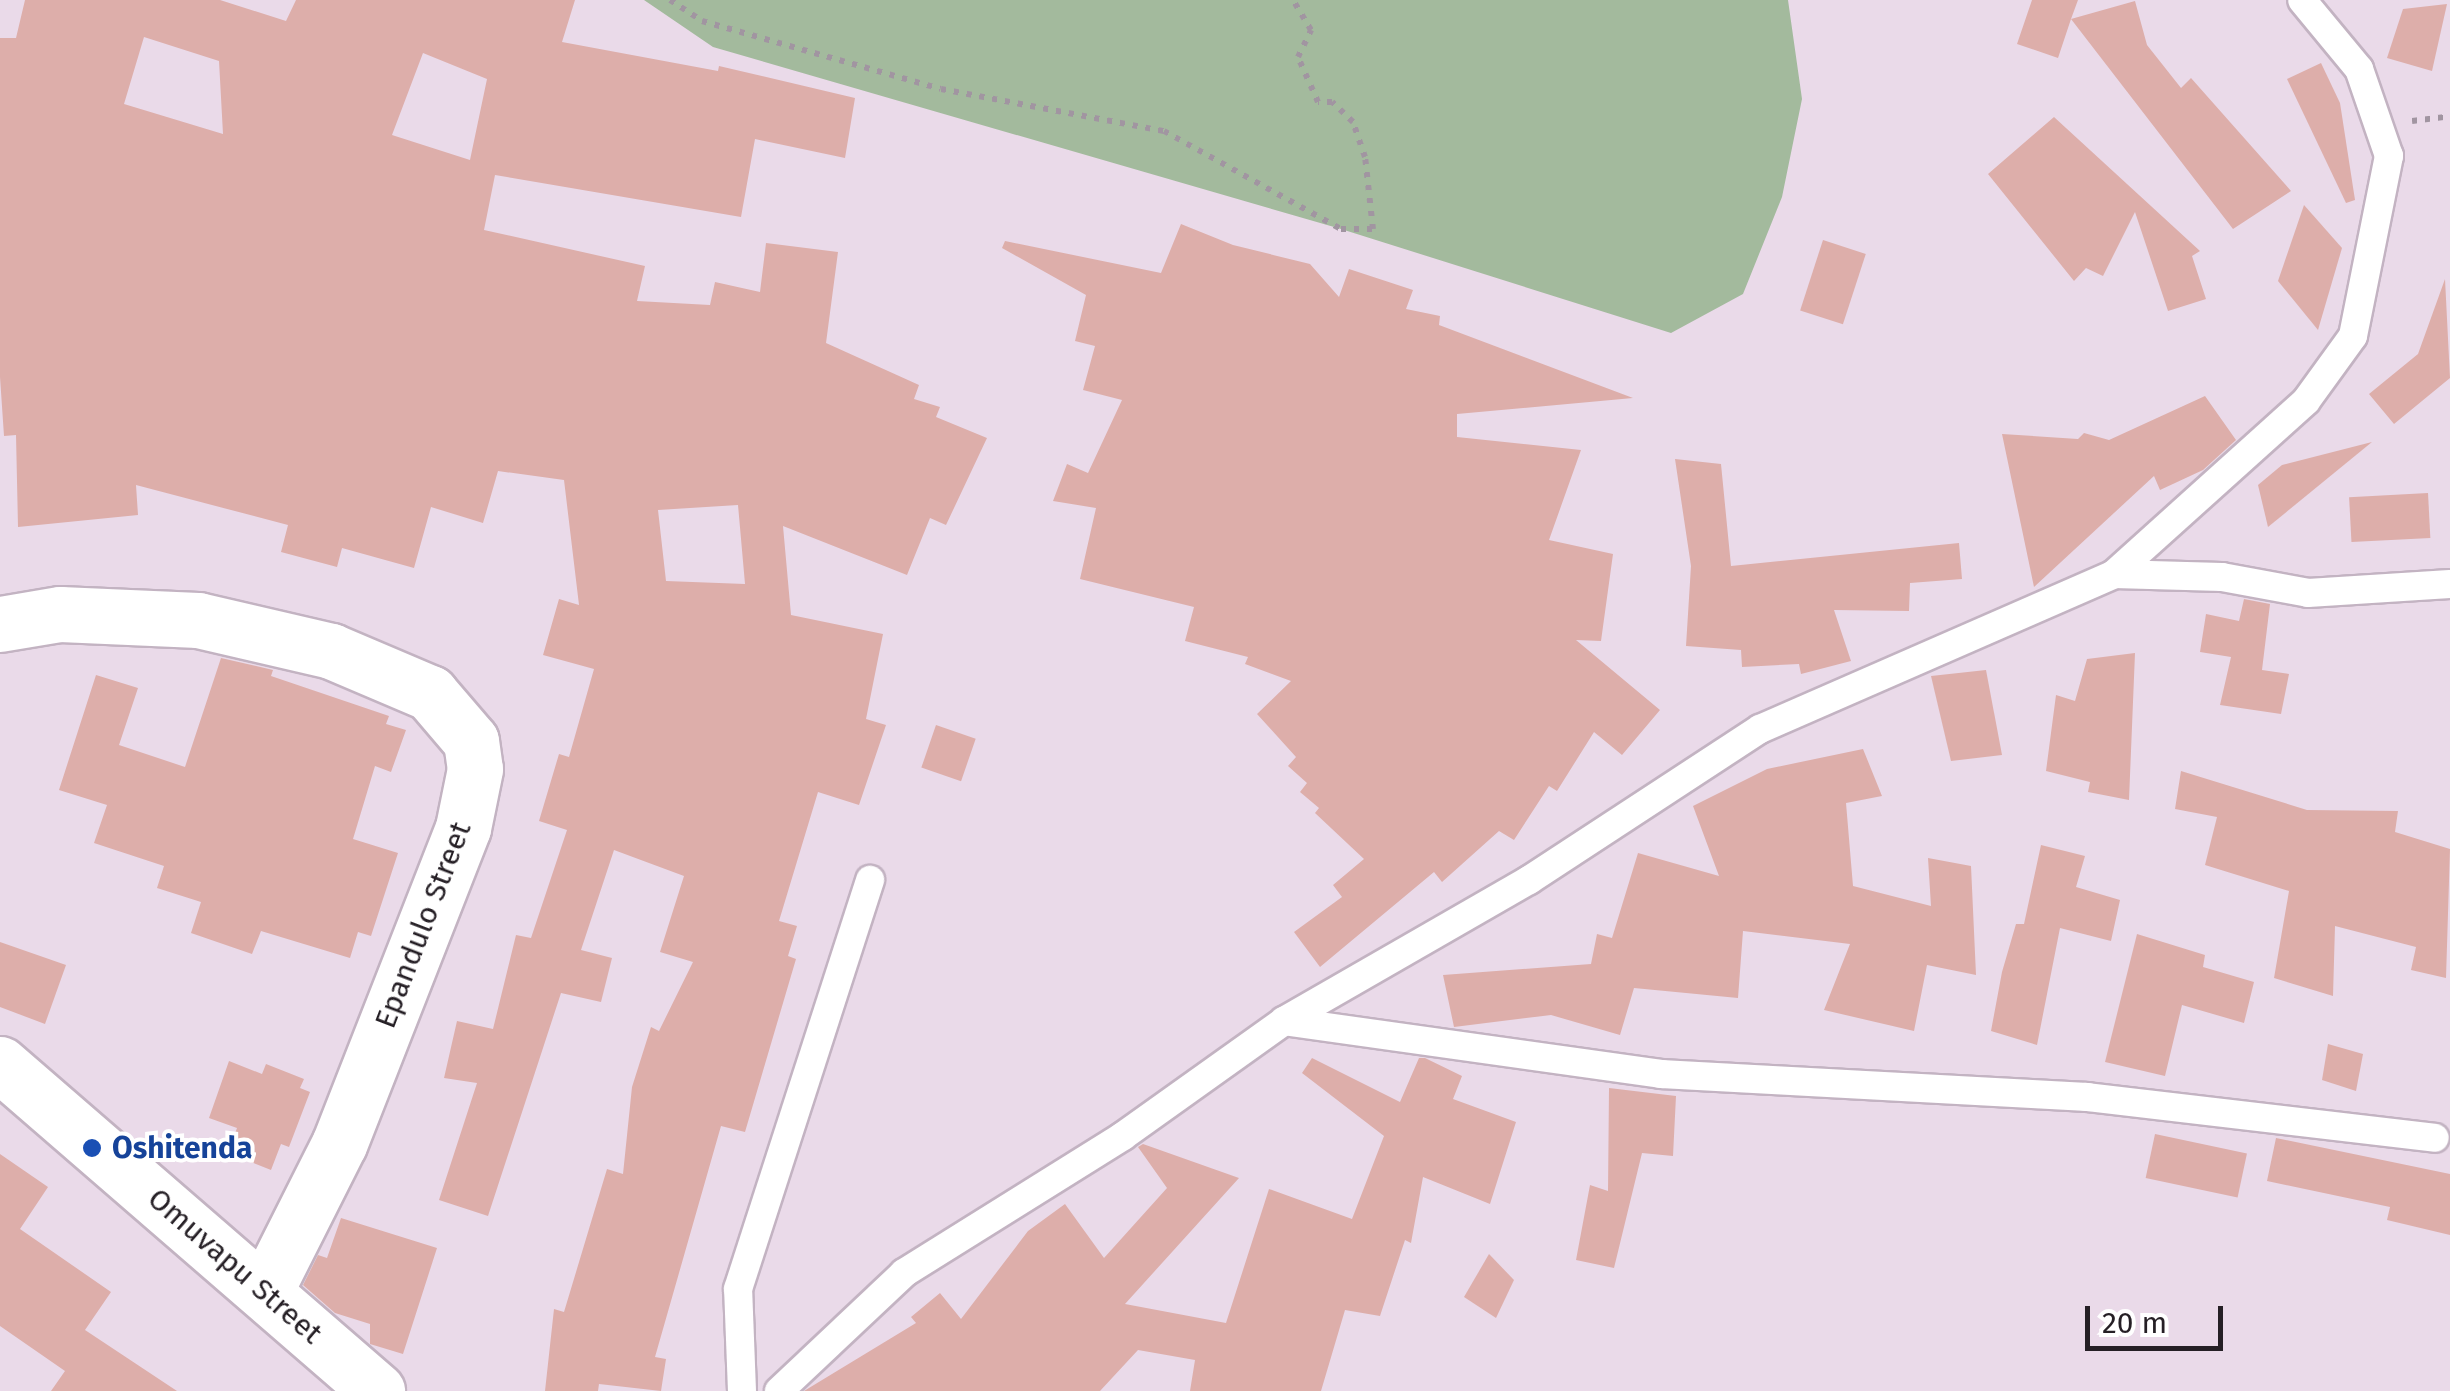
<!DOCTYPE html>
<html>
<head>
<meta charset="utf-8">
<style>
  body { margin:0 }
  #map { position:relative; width:2450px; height:1391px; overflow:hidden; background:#eadae9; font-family:"Fira Sans",sans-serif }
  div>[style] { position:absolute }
  .green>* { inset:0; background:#a3ba9d }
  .building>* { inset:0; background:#ddaeaa; transform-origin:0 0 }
  .path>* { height:6px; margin-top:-3px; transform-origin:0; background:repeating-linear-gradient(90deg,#a195a1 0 5px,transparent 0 13px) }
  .roads { filter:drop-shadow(2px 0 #c3b3c2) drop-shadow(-2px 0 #c3b3c2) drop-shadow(0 2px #c3b3c2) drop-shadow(0 -2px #c3b3c2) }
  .service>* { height:28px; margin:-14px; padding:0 14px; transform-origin:14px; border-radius:14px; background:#fff }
  .minor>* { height:55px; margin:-27.5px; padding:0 27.5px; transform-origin:27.5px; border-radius:27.5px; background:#fff }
  .tertiary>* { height:55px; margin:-27.5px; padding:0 27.5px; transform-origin:27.5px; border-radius:27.5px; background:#fff }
  .dots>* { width:28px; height:28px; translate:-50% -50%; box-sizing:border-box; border:5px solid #fff; border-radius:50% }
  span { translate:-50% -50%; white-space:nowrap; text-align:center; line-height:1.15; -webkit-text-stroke:8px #fff; paint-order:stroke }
  .street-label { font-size:30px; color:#251f25 }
  .transit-label { font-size:30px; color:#164399; font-weight:700 }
  .left { translate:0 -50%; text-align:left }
  .scale { position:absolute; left:2085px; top:1306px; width:138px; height:45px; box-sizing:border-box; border:5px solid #251f25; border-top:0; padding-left:12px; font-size:30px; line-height:35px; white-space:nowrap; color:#251f25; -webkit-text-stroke:8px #fff; paint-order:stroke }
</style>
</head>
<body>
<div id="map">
  <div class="green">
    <i style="clip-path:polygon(644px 0,1788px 0,1802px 99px,1782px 197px,1743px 294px,1671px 333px,1341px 229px,713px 47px)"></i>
  </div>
  <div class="building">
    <i style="clip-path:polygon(evenodd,25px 0,220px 0,286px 21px,296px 0,575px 0,562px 42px,718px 71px,719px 66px,855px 98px,845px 158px,755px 139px,741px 217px,495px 175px,484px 230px,645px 266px,637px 301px,710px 305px,715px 282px,760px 292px,766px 243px,838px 252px,826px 343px,919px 385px,914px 399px,940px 407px,936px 417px,987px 438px,946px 525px,930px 518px,907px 575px,783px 526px,791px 615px,883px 634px,866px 719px,886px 725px,859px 805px,818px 792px,779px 921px,797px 926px,788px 956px,796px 959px,745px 1132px,721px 1126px,655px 1357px,666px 1359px,661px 1391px,599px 1384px,598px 1391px,545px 1391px,554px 1309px,564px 1312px,607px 1169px,623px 1174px,632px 1087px,651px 1027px,659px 1031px,693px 962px,660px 952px,684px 876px,614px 850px,581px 950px,612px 958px,601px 1002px,561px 993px,488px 1216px,439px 1200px,477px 1083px,444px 1078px,457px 1021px,493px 1029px,516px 935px,531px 938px,567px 830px,539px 821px,559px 754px,569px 757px,594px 669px,543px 655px,559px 599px,579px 605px,564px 480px,498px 471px,483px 523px,431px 507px,414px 568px,342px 548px,337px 567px,281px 552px,288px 525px,136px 485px,138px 515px,18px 527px,16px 435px,4px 436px,0 377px,0 38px,16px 38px,25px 0,144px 37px,219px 61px,223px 134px,124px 104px,144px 37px,25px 0,423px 53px,487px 79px,470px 160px,392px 135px,423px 53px,25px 0,738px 505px,745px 584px,666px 581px,658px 510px,738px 505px)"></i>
    <i style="clip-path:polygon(2032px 0,2078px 0,2071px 19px,2135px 1px,2147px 45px,2181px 88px,2191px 78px,2291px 191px,2233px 229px,2071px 19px,2058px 58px,2017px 44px)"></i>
    <i style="clip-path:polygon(2447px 4px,2432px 71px,2387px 58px,2403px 9px)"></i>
    <i style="clip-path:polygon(2321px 63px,2340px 103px,2355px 200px,2346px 203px,2287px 79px)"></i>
    <i style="clip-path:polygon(2054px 117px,2200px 251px,2192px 256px,2206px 299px,2168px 311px,2135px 212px,2103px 276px,2086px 268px,2074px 281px,1988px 174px)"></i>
    <i style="clip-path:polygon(2304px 205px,2342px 248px,2318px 330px,2278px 281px)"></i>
    <i style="clip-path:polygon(1181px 224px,1233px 245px,1310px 264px,1339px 297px,1349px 269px,1413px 290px,1406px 309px,1440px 316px,1439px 325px,1633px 398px,1457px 414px,1457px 437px,1581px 450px,1549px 540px,1613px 554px,1601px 641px,1576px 640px,1660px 710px,1622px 755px,1594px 732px,1557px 791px,1549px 786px,1514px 840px,1499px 831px,1442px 882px,1434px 872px,1320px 967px,1294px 932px,1342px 897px,1333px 885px,1364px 859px,1315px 813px,1319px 808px,1300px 792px,1307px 783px,1288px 766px,1296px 757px,1257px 714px,1291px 681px,1245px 664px,1248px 657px,1185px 641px,1194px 607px,1080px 579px,1096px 508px,1053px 501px,1067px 464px,1088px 473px,1122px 400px,1083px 390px,1095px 346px,1075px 341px,1086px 295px,1002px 248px,1005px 241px,1161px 273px)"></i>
    <i style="left:1823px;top:240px;width:45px;height:74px;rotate:18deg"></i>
    <i style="clip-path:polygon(2445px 279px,2450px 378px,2394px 424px,2369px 394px,2418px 354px)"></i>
    <i style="clip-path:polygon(2205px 396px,2236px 440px,2203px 470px,2160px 490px,2154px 476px,2034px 587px,2002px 434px,2078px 439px,2084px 433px,2109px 440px)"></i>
    <i style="clip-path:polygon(2372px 442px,2268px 527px,2258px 485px,2282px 465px)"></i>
    <i style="clip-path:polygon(1675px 459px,1721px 464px,1731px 566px,1959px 543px,1962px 579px,1910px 583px,1909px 611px,1834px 610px,1851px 661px,1801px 674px,1799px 664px,1742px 667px,1741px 650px,1686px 646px,1691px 566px)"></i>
    <i style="left:2428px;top:493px;width:45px;height:79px;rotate:87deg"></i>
    <i style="clip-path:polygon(2244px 599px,2270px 604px,2262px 670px,2289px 674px,2281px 714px,2220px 705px,2231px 657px,2200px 652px,2206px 614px,2239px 621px)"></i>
    <i style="clip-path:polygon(2135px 653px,2129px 800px,2088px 792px,2090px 782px,2046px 771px,2056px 695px,2075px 701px,2087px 659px)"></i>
    <i style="clip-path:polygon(221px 658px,273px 670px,271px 676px,389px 716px,386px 724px,406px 730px,391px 772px,375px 766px,353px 839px,398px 853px,371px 936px,358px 932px,350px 958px,261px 931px,252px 954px,191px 933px,201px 902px,157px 888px,164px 866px,94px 843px,107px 805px,59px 790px,96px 675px,138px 688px,119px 745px,185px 767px)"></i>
    <i style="clip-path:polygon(1986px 670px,2002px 755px,1951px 761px,1931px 676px)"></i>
    <i style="left:936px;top:725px;width:42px;height:45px;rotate:19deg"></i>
    <i style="clip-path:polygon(1863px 749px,1882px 796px,1846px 803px,1853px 886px,1931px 906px,1928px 858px,1971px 866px,1976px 975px,1927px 965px,1914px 1031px,1824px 1010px,1850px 944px,1743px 931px,1738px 998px,1634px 988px,1620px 1035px,1551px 1015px,1454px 1027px,1443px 975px,1591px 964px,1597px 934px,1612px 938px,1638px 853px,1719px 876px,1693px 806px,1767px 769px)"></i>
    <i style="clip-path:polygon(2181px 771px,2307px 810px,2398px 811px,2395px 832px,2450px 849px,2446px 978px,2411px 970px,2416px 947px,2335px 926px,2333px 996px,2274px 978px,2289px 891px,2205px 865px,2217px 817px,2175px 809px)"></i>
    <i style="clip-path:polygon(2041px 845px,2085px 856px,2076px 887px,2120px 900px,2111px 941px,2060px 928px,2037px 1045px,1991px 1031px,2002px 972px,2016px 924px,2024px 924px)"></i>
    <i style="clip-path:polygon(2137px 934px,2205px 955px,2203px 967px,2254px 982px,2244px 1023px,2182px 1005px,2165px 1076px,2105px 1062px)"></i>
    <i style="clip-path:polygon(0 942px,66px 965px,45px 1024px,0 1007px)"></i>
    <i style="clip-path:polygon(2328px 1044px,2363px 1054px,2356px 1091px,2322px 1080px)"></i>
    <i style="clip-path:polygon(1312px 1058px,1400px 1102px,1419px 1058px,1425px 1058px,1462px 1076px,1453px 1099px,1516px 1122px,1490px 1204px,1423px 1177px,1411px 1243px,1405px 1240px,1380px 1316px,1345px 1310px,1321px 1391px,1190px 1391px,1195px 1360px,1138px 1350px,1100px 1391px,804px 1391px,916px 1323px,911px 1317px,940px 1293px,961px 1319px,1028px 1231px,1065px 1204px,1104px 1258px,1167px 1188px,1138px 1147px,1143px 1144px,1239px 1178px,1125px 1304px,1226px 1323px,1269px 1189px,1352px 1219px,1384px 1136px,1302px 1073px)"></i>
    <i style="clip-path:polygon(229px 1061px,262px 1074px,266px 1064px,304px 1079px,300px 1088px,310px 1092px,289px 1147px,281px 1144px,271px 1170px,228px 1153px,237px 1128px,209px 1118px)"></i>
    <i style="clip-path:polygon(1609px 1088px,1676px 1096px,1673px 1156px,1642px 1153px,1614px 1268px,1576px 1260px,1590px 1185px,1608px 1191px)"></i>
    <i style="left:2155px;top:1134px;width:94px;height:45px;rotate:12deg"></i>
    <i style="clip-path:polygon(2276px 1138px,2450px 1174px,2450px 1235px,2387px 1220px,2390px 1207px,2267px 1181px)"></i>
    <i style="clip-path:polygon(0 1154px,48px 1187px,20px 1229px,111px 1292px,85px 1330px,177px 1391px,51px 1391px,65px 1371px,0 1326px)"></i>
    <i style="clip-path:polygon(341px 1218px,437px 1248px,403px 1354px,370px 1344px,370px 1324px,335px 1313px,303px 1285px,318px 1255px,327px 1258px)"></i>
    <i style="clip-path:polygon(1489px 1254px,1514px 1280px,1496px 1318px,1464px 1297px)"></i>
  </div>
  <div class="path">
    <i style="left:670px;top:0;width:38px;rotate:33deg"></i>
    <i style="left:702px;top:21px;width:248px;rotate:15.9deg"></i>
    <i style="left:941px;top:89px;width:227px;rotate:10.7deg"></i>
    <i style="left:1164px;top:131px;width:202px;rotate:29deg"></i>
    <i style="left:1341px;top:229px;width:32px"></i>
    <i style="left:1373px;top:229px;width:72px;rotate:-96.3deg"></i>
    <i style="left:1365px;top:157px;width:37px;rotate:-109deg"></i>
    <i style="left:1353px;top:122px;width:29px;rotate:-136deg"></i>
    <i style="left:1332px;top:102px;width:14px;rotate:180deg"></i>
    <i style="left:1318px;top:102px;width:49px;rotate:-114deg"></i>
    <i style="left:1298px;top:57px;width:30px;rotate:-64deg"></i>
    <i style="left:1311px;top:30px;width:35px;rotate:-121deg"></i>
    <i style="left:2412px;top:121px;width:38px;rotate:-7deg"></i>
  </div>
  <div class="roads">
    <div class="service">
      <i style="left:2114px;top:574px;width:108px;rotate:1.6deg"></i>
      <i style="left:2222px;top:577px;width:87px;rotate:10.5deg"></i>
      <i style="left:2308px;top:593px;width:142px;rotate:-3.6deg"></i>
      <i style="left:1284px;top:1021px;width:381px;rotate:8deg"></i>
      <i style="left:1661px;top:1074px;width:427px;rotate:3.1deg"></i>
      <i style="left:2087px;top:1097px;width:350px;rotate:6.7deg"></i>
      <i style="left:742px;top:1391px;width:102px;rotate:-92.2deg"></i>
      <i style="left:738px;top:1289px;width:430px;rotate:-72.1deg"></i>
      <i style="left:779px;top:1391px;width:172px;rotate:-43.3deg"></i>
      <i style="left:904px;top:1273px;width:258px;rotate:-32deg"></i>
      <i style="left:1123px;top:1136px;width:198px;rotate:-35.5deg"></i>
      <i style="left:1284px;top:1021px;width:283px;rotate:-29.9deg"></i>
      <i style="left:1529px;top:880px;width:276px;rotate:-33.2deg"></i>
      <i style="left:1760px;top:729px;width:386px;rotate:-23.6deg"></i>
      <i style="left:2114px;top:574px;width:258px;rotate:-42deg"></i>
      <i style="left:2306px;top:401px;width:80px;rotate:-54.1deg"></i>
      <i style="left:2353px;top:336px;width:184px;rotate:-78.7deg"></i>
      <i style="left:2389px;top:156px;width:92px;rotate:-109deg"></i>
      <i style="left:2359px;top:69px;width:89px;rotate:-129.6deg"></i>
    </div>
    <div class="minor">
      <i style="left:0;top:624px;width:61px;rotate:-9.5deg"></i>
      <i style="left:60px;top:614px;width:138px;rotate:2.5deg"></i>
      <i style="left:198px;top:620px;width:137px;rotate:13.1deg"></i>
      <i style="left:331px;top:651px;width:108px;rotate:23deg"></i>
      <i style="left:430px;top:693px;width:63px;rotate:49.5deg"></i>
      <i style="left:471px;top:741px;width:28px;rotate:82deg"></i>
      <i style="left:475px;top:769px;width:60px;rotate:101.5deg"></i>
      <i style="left:463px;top:828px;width:339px;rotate:111.4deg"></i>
      <i style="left:339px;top:1144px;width:165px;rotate:116.7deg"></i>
    </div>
    <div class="tertiary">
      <i style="left:0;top:1064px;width:499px;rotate:40.9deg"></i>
    </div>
  </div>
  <div class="dots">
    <i style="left:92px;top:1148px;background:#1a4fb4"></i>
  </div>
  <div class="street-label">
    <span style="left:423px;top:925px;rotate:-69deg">Epandulo Street</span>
    <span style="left:235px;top:1266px;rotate:41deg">Omuvapu Street</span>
  </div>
  <div class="transit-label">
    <span class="left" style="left:112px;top:1148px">Oshitenda</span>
  </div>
  <div class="scale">20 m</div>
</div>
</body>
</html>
